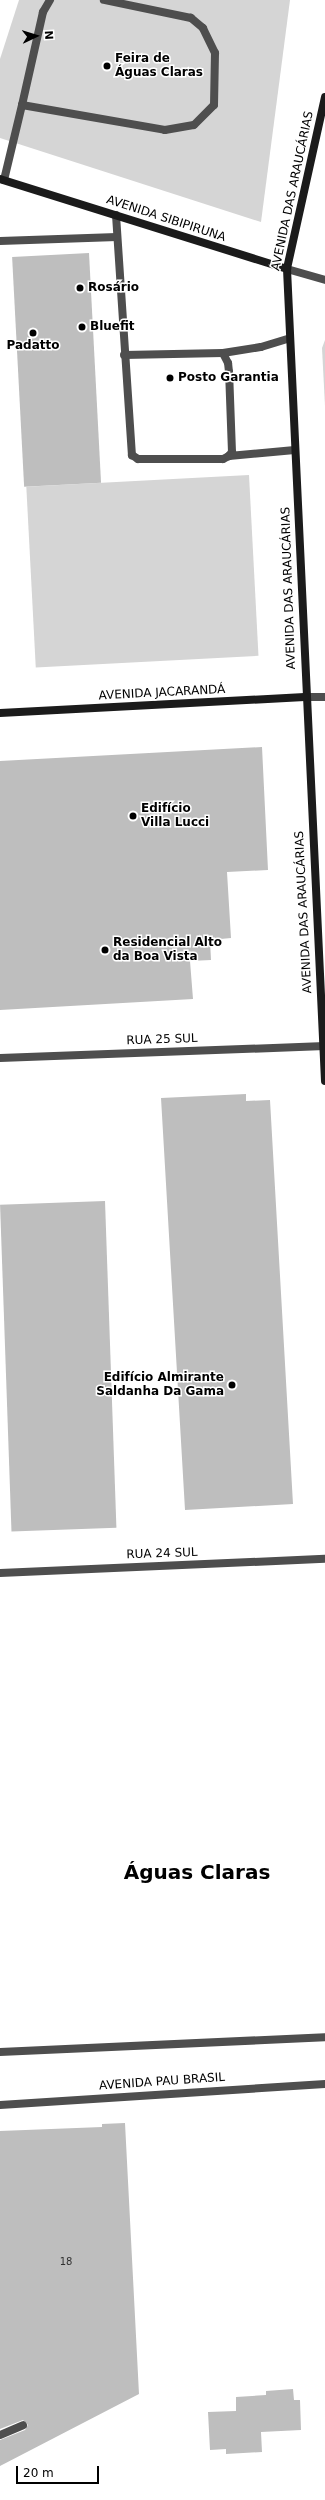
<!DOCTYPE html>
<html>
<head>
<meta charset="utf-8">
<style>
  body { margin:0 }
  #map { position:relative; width:325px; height:2500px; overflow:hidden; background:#fff; font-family:"DejaVu Sans",sans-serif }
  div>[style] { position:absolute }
  .green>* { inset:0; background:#d5d5d5; transform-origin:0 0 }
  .building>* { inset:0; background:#bebebe; transform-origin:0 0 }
  .service>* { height:8px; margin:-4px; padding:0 4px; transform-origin:4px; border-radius:4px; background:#4e4e4e }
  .minor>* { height:8px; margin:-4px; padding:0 4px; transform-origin:4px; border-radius:4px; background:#4e4e4e }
  .tertiary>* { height:8px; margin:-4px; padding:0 4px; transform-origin:4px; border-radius:4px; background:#4e4e4e }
  .secondary>* { height:8px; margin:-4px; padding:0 4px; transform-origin:4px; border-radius:4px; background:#1b1b1b }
  .dots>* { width:11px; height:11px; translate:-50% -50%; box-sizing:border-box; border:2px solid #fff; border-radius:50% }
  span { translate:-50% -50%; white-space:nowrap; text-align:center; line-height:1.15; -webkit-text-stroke:3px #fff; paint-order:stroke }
  .number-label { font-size:10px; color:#303030 }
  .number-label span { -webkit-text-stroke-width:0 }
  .poi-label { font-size:12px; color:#000; font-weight:700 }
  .left { translate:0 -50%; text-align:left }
  .right { translate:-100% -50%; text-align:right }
  .street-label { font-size:12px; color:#000 }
  .town-label { font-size:20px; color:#000; font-weight:700 }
  .north { position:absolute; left:16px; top:16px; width:40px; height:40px; -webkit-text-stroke:3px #fff; paint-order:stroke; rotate:86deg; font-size:11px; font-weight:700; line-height:16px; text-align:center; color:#000 }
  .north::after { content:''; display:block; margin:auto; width:14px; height:18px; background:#000; clip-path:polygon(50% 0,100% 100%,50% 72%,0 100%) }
  .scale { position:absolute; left:16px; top:2466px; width:83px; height:18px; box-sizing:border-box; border:2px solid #000; border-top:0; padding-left:5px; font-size:12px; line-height:14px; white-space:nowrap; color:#000; -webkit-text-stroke:3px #fff; paint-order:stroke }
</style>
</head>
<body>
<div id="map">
  <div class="green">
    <i style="clip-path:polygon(19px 0,290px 0,261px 222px,0 138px,0 59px)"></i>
    <i style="clip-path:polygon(325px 340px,325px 406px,322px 348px)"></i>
    <i style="left:249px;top:475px;width:181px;height:223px;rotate:87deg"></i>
  </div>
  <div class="building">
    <i style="left:89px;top:253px;width:230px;height:77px;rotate:87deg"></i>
    <i style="clip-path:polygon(262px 747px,268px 870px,227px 872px,231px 938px,210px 940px,211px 960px,190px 961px,193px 999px,0 1010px,0 761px)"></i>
    <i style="clip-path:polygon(246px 1094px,246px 1101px,270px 1100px,293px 1504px,185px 1510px,161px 1098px)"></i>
    <i style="left:105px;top:1201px;width:327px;height:105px;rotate:88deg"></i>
    <i style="clip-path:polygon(125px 2123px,139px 2394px,0 2466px,0 2440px,25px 2430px,28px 2425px,23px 2420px,0 2429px,0 2131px,102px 2127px,102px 2124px)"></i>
    <i style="clip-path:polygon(293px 2389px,294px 2400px,300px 2400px,301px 2430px,261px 2432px,262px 2452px,226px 2454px,226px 2449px,210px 2450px,208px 2412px,236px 2411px,236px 2397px,266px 2395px,266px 2391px)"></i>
  </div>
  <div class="service">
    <i style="left:50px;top:0;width:14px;rotate:120deg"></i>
    <i style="left:43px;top:12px;width:95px;rotate:102.7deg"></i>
    <i style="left:22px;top:105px;width:145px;rotate:9.9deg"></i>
    <i style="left:165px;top:130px;width:29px;rotate:-10deg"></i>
    <i style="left:194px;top:125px;width:28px;rotate:-45deg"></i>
    <i style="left:214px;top:105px;width:52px;rotate:-88.9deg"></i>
    <i style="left:215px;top:53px;width:28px;rotate:-116deg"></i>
    <i style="left:203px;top:28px;width:16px;rotate:-140deg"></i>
    <i style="left:191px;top:18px;width:89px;rotate:-168.3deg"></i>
    <i style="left:4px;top:180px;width:77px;rotate:-76.5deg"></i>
    <i style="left:116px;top:215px;width:241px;rotate:86.2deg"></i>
    <i style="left:132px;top:455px;width:7px;rotate:34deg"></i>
    <i style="left:138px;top:459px;width:85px"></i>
    <i style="left:223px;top:459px;width:7px;rotate:-27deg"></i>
    <i style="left:229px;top:456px;width:5px;rotate:-53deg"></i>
    <i style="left:232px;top:452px;width:80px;rotate:-92.1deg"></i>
    <i style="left:229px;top:372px;width:9px;rotate:-96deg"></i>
    <i style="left:228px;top:363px;width:11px;rotate:-117deg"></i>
    <i style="left:0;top:241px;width:117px;rotate:-2deg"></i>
    <i style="left:124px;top:355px;width:99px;rotate:-1.2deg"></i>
    <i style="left:223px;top:353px;width:38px;rotate:-9deg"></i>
    <i style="left:261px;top:347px;width:30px;rotate:-17deg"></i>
    <i style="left:229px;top:456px;width:66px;rotate:-5.2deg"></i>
  </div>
  <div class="minor">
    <i style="left:0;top:1058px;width:325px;rotate:-2.1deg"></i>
    <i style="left:0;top:1573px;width:325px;rotate:-2.5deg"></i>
    <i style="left:0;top:2435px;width:25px;rotate:-23deg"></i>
  </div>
  <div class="tertiary">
    <i style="left:287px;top:269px;width:40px;rotate:16deg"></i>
    <i style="left:305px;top:697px;width:20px"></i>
    <i style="left:0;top:2052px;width:325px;rotate:-2.6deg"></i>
    <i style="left:0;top:2105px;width:326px;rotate:-3.7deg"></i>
  </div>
  <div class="secondary">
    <i style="left:325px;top:97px;width:176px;rotate:102.5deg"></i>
    <i style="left:287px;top:269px;width:813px;rotate:87.32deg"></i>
    <i style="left:0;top:179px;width:301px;rotate:17.4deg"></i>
    <i style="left:0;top:713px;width:305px;rotate:-3deg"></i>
  </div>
  <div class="dots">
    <i style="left:107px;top:66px;background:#000"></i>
    <i style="left:80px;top:288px;background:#000"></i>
    <i style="left:82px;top:327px;background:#000"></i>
    <i style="left:33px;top:333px;background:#000"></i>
    <i style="left:170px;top:378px;background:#000"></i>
    <i style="left:133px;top:816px;background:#000"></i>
    <i style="left:105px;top:950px;background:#000"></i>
    <i style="left:232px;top:1385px;background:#000"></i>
  </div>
  <div class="number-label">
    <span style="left:66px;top:2262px">18</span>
  </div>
  <div class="poi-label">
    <span class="left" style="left:115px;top:66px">Feira de<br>Águas Claras</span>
    <span class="left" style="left:88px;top:288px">Rosário</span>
    <span class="left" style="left:90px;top:327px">Bluefit</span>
    <span style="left:33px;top:346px">Padatto</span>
    <span class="left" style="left:178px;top:378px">Posto Garantia</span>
    <span class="left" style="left:141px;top:816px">Edifício<br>Villa Lucci</span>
    <span class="left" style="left:113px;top:950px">Residencial Alto<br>da Boa Vista</span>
    <span class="right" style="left:224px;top:1385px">Edifício Almirante<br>Saldanha Da Gama</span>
  </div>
  <div class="street-label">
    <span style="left:293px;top:191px;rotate:-78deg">AVENIDA DAS ARAUCÁRIAS</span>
    <span style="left:166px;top:219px;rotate:18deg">AVENIDA SIBIPIRUNA</span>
    <span style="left:289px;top:588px;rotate:-92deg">AVENIDA DAS ARAUCÁRIAS</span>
    <span style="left:162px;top:693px;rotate:-3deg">AVENIDA JACARANDÁ</span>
    <span style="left:304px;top:912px;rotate:-93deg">AVENIDA DAS ARAUCÁRIAS</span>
    <span style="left:162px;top:1040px;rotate:-2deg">RUA 25 SUL</span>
    <span style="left:162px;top:1554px;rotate:-2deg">RUA 24 SUL</span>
    <span style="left:162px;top:2082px;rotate:-4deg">AVENIDA PAU BRASIL</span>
  </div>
  <div class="town-label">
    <span style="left:197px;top:1872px">Águas Claras</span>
  </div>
  <div class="north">N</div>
  <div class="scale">20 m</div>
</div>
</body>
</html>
